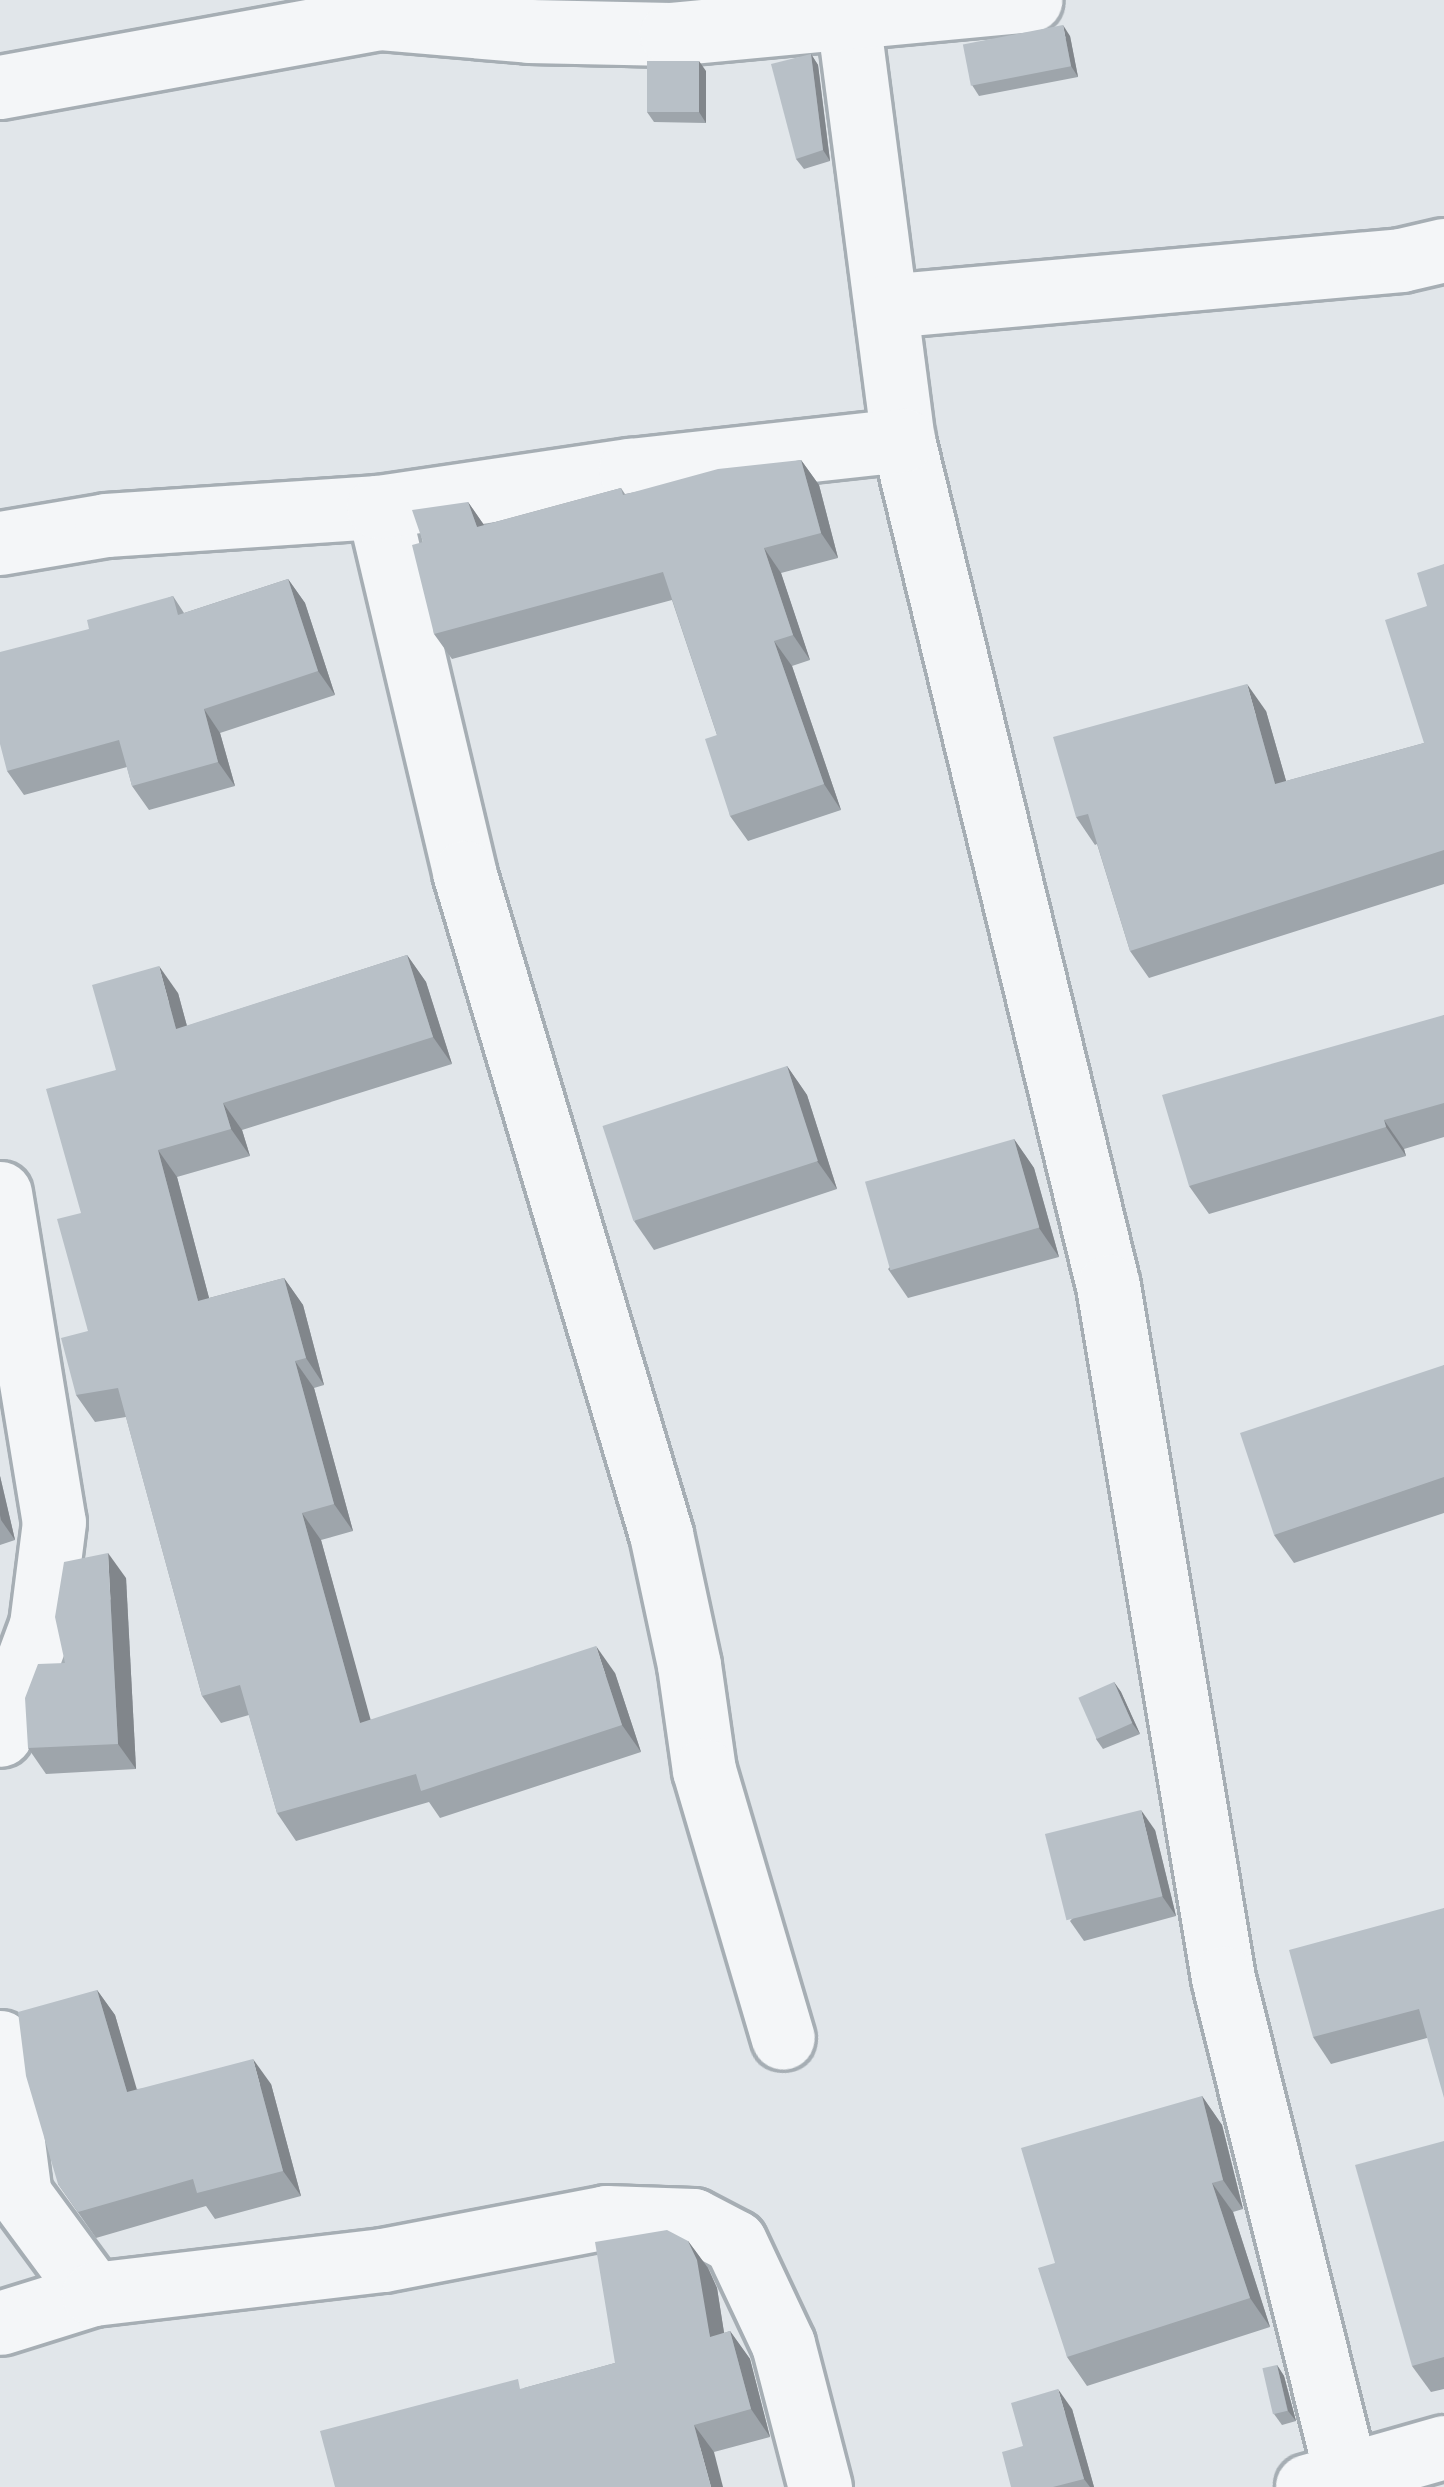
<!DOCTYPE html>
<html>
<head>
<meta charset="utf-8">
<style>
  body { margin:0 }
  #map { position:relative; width:1444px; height:2487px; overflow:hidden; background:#e1e6ea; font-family:"Work Sans",sans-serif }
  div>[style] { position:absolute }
  .roads { filter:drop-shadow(3px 0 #a6aeb4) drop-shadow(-3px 0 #a6aeb4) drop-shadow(0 3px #a6aeb4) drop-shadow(0 -3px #a6aeb4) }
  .minor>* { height:63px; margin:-31.5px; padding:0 31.5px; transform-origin:31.5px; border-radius:31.5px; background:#f4f6f8 }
  .wall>* { inset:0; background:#9ea5ab }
  .shaded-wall>* { inset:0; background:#81868b }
  .building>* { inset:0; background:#b8c0c7; transform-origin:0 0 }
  span { translate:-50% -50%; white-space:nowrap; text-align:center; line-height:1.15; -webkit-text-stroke:10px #f1f5f7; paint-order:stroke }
</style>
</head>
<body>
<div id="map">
  <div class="roads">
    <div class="minor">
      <i style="left:848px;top:18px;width:426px;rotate:82.6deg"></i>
      <i style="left:903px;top:440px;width:870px;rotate:76.38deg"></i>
      <i style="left:1108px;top:1286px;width:701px;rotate:80.56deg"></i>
      <i style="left:1223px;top:1978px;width:524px;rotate:76.1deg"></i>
      <i style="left:0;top:87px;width:387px;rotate:-10.3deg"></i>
      <i style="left:381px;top:18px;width:149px;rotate:5deg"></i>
      <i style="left:529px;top:31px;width:142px;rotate:1.2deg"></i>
      <i style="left:671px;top:34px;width:361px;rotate:-5.4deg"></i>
      <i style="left:886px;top:306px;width:517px;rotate:-5.1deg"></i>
      <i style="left:1401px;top:260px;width:44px;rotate:-13.1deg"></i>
      <i style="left:378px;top:507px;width:375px;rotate:76.7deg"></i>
      <i style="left:464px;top:872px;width:691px;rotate:73.43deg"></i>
      <i style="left:661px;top:1534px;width:134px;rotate:77.9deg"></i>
      <i style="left:689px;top:1665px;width:106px;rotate:81.9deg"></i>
      <i style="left:704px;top:1770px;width:279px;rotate:73.6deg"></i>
      <i style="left:0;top:543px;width:108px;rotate:-9.6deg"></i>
      <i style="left:106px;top:525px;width:273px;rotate:-3.8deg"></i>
      <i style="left:378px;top:507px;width:255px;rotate:-8.4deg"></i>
      <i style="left:630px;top:470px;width:275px;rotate:-6.3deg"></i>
      <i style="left:0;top:1193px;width:333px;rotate:80.7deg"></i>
      <i style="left:54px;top:1522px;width:104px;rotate:97.2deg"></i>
      <i style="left:41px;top:1625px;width:117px;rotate:110.4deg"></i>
      <i style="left:0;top:2042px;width:154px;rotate:82.6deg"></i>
      <i style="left:20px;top:2195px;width:123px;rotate:53.6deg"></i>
      <i style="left:93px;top:2294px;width:97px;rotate:162.7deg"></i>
      <i style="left:93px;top:2294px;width:292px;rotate:-6.7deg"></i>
      <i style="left:383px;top:2260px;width:227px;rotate:-10.9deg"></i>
      <i style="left:606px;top:2217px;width:87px;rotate:2deg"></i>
      <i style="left:693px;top:2220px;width:47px;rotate:27.6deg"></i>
      <i style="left:735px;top:2242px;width:113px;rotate:64.8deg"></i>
      <i style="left:783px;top:2344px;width:148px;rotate:75.5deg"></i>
      <i style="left:1307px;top:2486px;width:142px;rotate:-15.9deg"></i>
    </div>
  </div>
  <div class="wall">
    <i style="clip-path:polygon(1070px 36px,1078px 77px,979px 96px,972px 85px)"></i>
    <i style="clip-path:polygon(811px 54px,818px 65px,830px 161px,804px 169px,796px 159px)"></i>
    <i style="clip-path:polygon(706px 71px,706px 123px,654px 122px,647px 112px)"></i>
    <i style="clip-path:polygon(801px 460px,819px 485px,838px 558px,781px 573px,810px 660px,792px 666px,841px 810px,748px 841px,730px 816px,717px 735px,672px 600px,452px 659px,434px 634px,423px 542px,468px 502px,484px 525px,621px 488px,625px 494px)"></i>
    <i style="clip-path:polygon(1444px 564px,1444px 884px,1149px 978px,1130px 951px,1097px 844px,1095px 845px,1076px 817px,1266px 711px,1286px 781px,1424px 743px,1427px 606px)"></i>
    <i style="clip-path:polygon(288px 579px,305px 603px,335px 695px,220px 733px,235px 786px,149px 810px,132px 786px,127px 767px,24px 795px,7px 771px,89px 629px,173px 596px,184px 613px)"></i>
    <i style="clip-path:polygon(407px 955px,426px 982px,452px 1064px,242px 1130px,250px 1156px,177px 1177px,209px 1298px,284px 1278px,303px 1305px,324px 1385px,314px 1388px,353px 1531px,321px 1540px,370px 1720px,615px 1673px,641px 1752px,440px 1818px,429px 1802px,296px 1841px,277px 1813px,249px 1715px,221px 1723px,202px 1696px,126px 1417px,95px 1422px,76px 1395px,88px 1331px,81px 1213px,116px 1070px,178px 993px,187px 1026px)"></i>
    <i style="clip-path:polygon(1444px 1015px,1444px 1137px,1404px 1149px,1406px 1156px,1209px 1214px,1189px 1186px)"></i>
    <i style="clip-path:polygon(787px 1066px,807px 1095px,837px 1189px,654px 1250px,634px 1221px)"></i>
    <i style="clip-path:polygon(1014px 1139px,1034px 1168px,1059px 1257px,908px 1298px,888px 1269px)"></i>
    <i style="clip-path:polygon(1444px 1365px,1444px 1513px,1294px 1563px,1274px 1535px)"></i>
    <i style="clip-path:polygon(0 1476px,15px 1540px,0 1545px)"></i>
    <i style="clip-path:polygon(126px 1578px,136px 1769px,46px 1774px,28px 1748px,65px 1663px)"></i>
    <i style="clip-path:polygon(1114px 1682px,1121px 1692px,1140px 1734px,1103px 1749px,1096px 1739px)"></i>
    <i style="clip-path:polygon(1155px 1830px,1176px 1916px,1084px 1941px,1070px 1921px)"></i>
    <i style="clip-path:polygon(1444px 1908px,1427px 2038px,1331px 2064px,1313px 2037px)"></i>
    <i style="clip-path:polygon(97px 1990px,115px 2015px,136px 2089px,271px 2084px,301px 2196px,215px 2219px,206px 2206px,96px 2238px,58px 2184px)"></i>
    <i style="clip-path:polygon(1202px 2096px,1222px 2125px,1243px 2209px,1233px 2212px,1270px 2327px,1087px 2386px,1067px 2357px,1055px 2263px)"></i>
    <i style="clip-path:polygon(1444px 2141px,1444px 2389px,1431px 2392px,1412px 2366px)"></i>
    <i style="clip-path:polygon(688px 2241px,708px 2268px,717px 2288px,724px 2333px,730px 2331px,750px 2359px,770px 2437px,714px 2452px,524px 2388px,615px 2363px)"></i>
    <i style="clip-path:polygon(1277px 2365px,1284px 2376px,1296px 2421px,1282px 2425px,1274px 2414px)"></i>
    <i style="clip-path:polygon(1072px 2409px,1094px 2487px,1011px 2487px,1023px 2446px)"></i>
  </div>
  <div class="shaded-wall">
    <i style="clip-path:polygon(1063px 25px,1070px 36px,1078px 77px,1071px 66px)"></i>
    <i style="clip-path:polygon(811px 54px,818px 65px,830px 161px,823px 150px)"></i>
    <i style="clip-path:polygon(699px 61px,706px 71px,706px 123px,699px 112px)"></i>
    <i style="clip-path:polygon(801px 460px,819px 485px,838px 558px,821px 533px)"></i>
    <i style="clip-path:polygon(468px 502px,486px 528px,477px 527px)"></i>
    <i style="clip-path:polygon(764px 548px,781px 573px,810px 660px,793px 635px)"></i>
    <i style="clip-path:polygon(288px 579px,305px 603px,335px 695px,318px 671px)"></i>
    <i style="clip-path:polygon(774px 641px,792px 666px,841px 810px,824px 784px)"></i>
    <i style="clip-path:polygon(1247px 684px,1266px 711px,1295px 812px,1275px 784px)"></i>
    <i style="clip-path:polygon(204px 709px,220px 733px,235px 786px,218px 762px)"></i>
    <i style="clip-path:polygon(407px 955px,426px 982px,452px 1064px,433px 1037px)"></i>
    <i style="clip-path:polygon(159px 966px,178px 993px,195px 1056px,176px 1029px)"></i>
    <i style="clip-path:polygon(787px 1066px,807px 1095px,837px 1189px,817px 1161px)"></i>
    <i style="clip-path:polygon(223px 1103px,242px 1130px,250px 1156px,231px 1129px)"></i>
    <i style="clip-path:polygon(1384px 1120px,1404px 1149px,1406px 1156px,1386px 1127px)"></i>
    <i style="clip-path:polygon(1014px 1139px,1034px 1168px,1059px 1257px,1039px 1228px)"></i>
    <i style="clip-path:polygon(158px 1150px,177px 1177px,217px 1328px,198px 1301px)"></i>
    <i style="clip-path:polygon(284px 1278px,303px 1305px,324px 1385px,306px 1358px)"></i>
    <i style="clip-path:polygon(295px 1361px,314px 1388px,353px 1531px,334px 1504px)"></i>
    <i style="clip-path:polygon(0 1476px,15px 1540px,1px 1520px,0 1515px)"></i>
    <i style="clip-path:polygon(302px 1513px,321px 1540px,379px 1750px,360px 1723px)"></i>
    <i style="clip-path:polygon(108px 1553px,126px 1578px,136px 1769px,118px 1744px)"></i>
    <i style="clip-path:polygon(596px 1646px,615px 1673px,641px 1752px,622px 1725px)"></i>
    <i style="clip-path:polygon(1114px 1682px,1121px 1692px,1140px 1734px,1132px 1723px)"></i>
    <i style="clip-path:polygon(1141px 1810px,1155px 1830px,1176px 1916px,1162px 1896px)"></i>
    <i style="clip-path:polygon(97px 1990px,115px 2015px,145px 2117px,127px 2092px)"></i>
    <i style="clip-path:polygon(253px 2059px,271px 2084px,301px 2196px,283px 2171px)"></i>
    <i style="clip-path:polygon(1202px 2096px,1222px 2125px,1243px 2209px,1223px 2180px)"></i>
    <i style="clip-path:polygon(1212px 2183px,1233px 2212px,1270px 2327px,1250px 2298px)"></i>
    <i style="clip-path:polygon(688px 2241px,708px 2268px,717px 2288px,729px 2364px,710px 2337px)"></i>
    <i style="clip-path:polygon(730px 2331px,750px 2359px,770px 2437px,751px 2409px)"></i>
    <i style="clip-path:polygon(1277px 2365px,1284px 2376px,1296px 2421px,1288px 2411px)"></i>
    <i style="clip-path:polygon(1058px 2389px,1072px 2409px,1094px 2487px,1090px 2487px,1084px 2479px)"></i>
    <i style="clip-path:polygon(694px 2425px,714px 2452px,723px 2487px,711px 2487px)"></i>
  </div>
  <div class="building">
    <i style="left:1063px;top:25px;width:42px;height:102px;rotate:79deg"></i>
    <i style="clip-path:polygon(811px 54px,823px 150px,796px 159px,771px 64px)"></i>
    <i style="left:699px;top:61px;width:51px;height:52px;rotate:90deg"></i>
    <i style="clip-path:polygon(801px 460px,821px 533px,764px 548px,793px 635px,774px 641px,824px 784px,730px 816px,705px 739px,717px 735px,663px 572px,434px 634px,412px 545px,423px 542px,412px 510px,468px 502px,477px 527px,621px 488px,623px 495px,718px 469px)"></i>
    <i style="clip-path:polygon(1444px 564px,1444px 850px,1130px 951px,1088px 814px,1076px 817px,1053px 737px,1247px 684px,1275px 784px,1424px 743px,1385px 620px,1427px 606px,1417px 573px)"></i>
    <i style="clip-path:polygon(288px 579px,318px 671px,204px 709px,218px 762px,132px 786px,119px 740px,7px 771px,0 744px,0 652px,89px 629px,87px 620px,173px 596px,178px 615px)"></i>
    <i style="clip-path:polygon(407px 955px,433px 1037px,223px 1103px,231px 1129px,158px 1150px,198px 1301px,284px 1278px,306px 1358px,295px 1361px,334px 1504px,302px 1513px,360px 1723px,596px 1646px,622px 1725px,421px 1791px,416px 1774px,277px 1813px,240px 1685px,202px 1696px,118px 1388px,76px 1395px,61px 1338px,88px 1331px,57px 1219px,81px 1213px,46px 1089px,116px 1070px,92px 985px,159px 966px,176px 1029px)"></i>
    <i style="clip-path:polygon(1444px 1015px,1444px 1103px,1384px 1120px,1386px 1127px,1189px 1186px,1162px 1095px)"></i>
    <i style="left:787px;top:1066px;width:100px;height:194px;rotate:72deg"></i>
    <i style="left:1014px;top:1139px;width:92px;height:155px;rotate:74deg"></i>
    <i style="clip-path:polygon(1444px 1365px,1444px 1477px,1274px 1535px,1240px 1433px)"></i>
    <i style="clip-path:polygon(108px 1553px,118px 1744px,28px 1748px,25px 1698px,38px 1664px,65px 1663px,55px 1617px,64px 1562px)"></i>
    <i style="left:1114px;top:1682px;width:45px;height:39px;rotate:66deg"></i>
    <i style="left:1141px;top:1810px;width:89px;height:99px;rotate:76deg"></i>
    <i style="clip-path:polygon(1444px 1908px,1444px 2098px,1419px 2009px,1313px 2037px,1289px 1950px)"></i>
    <i style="clip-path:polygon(97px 1990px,127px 2092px,253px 2059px,283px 2171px,197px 2193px,193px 2179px,78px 2212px,58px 2184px,26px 2076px,18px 2012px)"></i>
    <i style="clip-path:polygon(1202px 2096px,1223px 2180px,1212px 2183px,1250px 2298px,1067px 2357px,1038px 2268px,1055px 2263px,1021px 2148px)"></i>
    <i style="clip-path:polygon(1444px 2141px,1444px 2357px,1412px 2366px,1355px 2165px)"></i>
    <i style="clip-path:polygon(667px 2230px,688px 2241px,697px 2260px,710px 2337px,730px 2331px,751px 2409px,694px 2425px,711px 2487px,335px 2487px,320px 2431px,518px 2379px,520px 2389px,615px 2363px,595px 2242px)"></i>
    <i style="left:1277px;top:2365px;width:47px;height:15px;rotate:77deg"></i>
    <i style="clip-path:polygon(1058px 2389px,1084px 2479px,1053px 2487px,1011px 2487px,1002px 2452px,1023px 2446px,1011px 2403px)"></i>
  </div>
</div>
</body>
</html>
